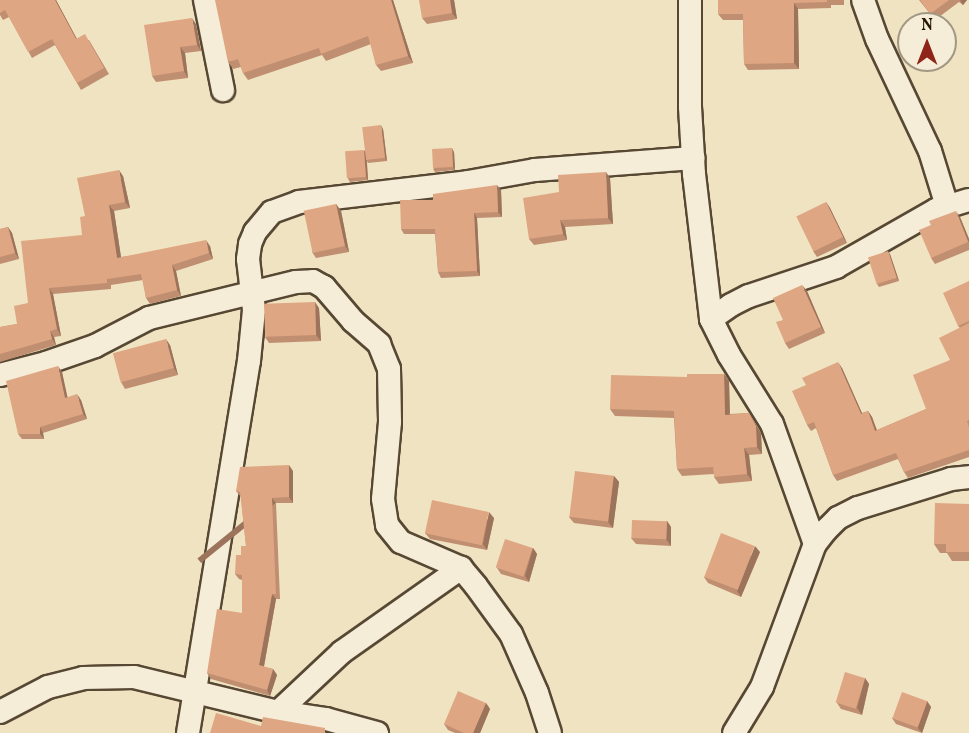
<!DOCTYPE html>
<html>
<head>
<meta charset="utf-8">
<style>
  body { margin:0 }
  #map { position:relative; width:969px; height:733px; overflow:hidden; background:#f0e3c1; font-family:Vollkorn,serif }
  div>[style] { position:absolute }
  .roads { filter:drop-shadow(2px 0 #574834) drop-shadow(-2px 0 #574834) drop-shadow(0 2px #574834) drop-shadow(0 -2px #574834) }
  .minor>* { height:22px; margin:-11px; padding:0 11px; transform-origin:11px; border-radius:11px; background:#f5edd7 }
  .wall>* { inset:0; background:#c08f71 }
  .shaded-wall>* { inset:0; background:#9c745c; transform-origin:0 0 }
  .building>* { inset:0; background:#dfa683; transform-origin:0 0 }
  span { translate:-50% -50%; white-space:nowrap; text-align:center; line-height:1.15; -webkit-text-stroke:4.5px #f5edd7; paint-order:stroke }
  .north { position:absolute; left:897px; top:12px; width:60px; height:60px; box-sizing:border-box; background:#f5edd7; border:2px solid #a19783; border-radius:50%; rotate:0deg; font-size:16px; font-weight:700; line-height:24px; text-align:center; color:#241505 }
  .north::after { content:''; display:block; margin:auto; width:21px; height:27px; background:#8f2418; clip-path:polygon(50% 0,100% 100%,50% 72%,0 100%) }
</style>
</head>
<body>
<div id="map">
  <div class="roads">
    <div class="minor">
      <i style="left:205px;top:0;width:92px;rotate:78.7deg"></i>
      <i style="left:690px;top:0;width:107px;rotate:90deg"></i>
      <i style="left:690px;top:107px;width:67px;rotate:86.6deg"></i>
      <i style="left:694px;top:174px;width:146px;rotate:83.3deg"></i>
      <i style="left:711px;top:319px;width:40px;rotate:63.4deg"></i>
      <i style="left:729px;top:355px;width:81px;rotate:58.1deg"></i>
      <i style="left:772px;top:424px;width:127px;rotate:70.3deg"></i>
      <i style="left:863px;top:0;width:41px;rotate:70.3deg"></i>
      <i style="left:877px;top:39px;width:124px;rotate:64.7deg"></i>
      <i style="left:930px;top:151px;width:58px;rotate:72.8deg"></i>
      <i style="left:711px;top:319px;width:24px;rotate:-35deg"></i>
      <i style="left:731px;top:305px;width:20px;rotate:-27deg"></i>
      <i style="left:749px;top:296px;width:92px;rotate:-18.4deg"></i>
      <i style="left:836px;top:267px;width:115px;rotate:-29.7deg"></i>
      <i style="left:936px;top:210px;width:34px;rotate:-17deg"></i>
      <i style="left:0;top:375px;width:48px;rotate:-14.6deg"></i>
      <i style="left:46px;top:363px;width:52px;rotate:-19.1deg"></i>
      <i style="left:95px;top:346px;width:61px;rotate:-27.4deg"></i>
      <i style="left:149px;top:318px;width:151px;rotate:-13.8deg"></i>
      <i style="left:296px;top:282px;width:17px;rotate:-3deg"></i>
      <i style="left:313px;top:281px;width:13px;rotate:29deg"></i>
      <i style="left:324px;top:287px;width:45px;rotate:49.5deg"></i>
      <i style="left:353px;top:321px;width:35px;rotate:41deg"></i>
      <i style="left:379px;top:344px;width:27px;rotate:68deg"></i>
      <i style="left:389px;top:369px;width:53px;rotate:88.9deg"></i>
      <i style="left:390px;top:422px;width:77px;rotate:95.2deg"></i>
      <i style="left:383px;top:499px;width:26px;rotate:81deg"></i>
      <i style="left:387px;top:525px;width:22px;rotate:51deg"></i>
      <i style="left:401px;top:542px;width:65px;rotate:23.4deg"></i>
      <i style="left:461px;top:568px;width:23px;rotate:50deg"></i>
      <i style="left:476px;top:586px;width:59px;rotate:53.9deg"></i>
      <i style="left:511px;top:634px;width:64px;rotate:66.2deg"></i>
      <i style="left:537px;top:693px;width:42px;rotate:72deg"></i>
      <i style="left:0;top:712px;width:54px;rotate:-27.5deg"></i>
      <i style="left:48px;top:687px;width:36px;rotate:-14deg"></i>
      <i style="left:83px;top:678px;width:51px;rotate:-1.1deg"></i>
      <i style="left:134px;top:677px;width:148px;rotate:13.7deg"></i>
      <i style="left:278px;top:712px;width:49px;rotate:8.3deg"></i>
      <i style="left:326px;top:719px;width:53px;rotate:15.4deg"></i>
      <i style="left:278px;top:712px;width:88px;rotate:-43.2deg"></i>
      <i style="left:342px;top:652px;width:146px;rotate:-35.2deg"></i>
      <i style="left:188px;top:733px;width:377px;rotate:-80.7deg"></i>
      <i style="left:249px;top:361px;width:51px;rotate:-84.4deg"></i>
      <i style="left:254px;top:310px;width:51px;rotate:-96.7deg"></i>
      <i style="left:248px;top:259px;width:15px;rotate:-82deg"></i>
      <i style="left:250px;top:244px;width:13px;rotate:-67deg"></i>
      <i style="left:255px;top:232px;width:26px;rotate:-50deg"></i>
      <i style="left:272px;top:212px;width:29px;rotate:-20deg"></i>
      <i style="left:299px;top:202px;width:170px;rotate:-6.7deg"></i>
      <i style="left:468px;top:182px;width:68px;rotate:-10.2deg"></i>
      <i style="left:535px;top:170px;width:159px;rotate:-4.3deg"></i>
      <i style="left:734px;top:733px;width:54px;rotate:-58.7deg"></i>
      <i style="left:762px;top:687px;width:153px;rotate:-69.7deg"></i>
      <i style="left:815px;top:544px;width:18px;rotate:-52deg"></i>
      <i style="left:826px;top:530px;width:17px;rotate:-45deg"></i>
      <i style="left:838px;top:518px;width:22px;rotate:-27deg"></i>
      <i style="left:858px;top:508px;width:97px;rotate:-17.3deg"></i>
      <i style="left:951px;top:479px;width:18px;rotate:-6deg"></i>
    </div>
  </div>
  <div class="wall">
    <i style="clip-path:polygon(0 0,56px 0,77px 39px,89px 40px,109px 74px,81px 90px,55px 45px,32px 58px,9px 17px,3px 20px,0 15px)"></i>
    <i style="clip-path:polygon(393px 0,413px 63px,381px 71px,376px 65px,371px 44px,326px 61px,322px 55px,248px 80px,243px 73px,241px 67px,233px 69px,228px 62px)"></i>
    <i style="clip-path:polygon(454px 0,457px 19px,427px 24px,422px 18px)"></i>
    <i style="clip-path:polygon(718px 0,844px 0,844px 5px,831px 5px,831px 8px,798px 9px,799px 69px,748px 70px,744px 64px,743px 20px,723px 20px,718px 14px)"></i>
    <i style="clip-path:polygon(919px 0,967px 0,963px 5px,959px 2px,935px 20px)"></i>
    <i style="clip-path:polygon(196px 24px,201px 51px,185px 53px,188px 78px,156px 82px,152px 76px)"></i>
    <i style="clip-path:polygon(383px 129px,387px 161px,368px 163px,367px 161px,368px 180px,350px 182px,348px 179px,365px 151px)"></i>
    <i style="clip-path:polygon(454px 152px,455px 170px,435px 172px,433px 169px)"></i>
    <i style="clip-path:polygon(123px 176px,130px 208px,114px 211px,121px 257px,210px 246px,213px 259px,176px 271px,181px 296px,150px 304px,146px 298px,143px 280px,111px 285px,111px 289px,53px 294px,61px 336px,54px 337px,56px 345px,0 362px,0 327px,17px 324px,28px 303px,82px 235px,85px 216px)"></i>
    <i style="clip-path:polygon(610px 178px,613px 224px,565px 227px,567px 240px,534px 245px,529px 239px,559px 192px)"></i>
    <i style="clip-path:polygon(501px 190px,502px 217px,477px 218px,480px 276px,441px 278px,438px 272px,435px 234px,404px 234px,401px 229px,433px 200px)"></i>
    <i style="clip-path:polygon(826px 202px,830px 208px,847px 243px,817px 257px,813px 251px)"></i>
    <i style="clip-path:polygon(336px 204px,341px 211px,349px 252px,316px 258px,312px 252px)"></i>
    <i style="clip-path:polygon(960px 217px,969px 239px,969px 250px,935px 264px,931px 258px)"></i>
    <i style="clip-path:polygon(8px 227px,12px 233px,19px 259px,0 264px,0 229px)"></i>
    <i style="clip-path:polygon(890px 254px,899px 281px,879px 287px,877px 284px)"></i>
    <i style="clip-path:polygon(969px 281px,969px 457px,908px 478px,904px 472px,898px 459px,837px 481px,833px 475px,816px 428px,811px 431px,807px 425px,806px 385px,842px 368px,862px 413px,868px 411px,872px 417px,877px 430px,926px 409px,950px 360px,960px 328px,958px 326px)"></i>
    <i style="clip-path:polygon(807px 291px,825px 333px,789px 349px,785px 343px,783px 320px)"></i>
    <i style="clip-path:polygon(319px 308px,321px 341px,269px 343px,265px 337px)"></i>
    <i style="clip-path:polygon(170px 345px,178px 375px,125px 389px,121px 382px)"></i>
    <i style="clip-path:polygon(62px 372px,67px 398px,81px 400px,87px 419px,43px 433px,44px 439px,22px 439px,18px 434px)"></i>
    <i style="clip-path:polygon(724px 374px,729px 381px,730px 414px,749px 413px,761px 433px,762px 454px,749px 455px,752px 481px,719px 484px,714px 477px,714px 474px,682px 476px,677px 469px,674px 418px,615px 416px,610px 409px,687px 377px)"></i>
    <i style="clip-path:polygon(293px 471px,293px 503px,276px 503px,280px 599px,276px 599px,264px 667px,273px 669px,277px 675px,270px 696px,211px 679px,207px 673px,242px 613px,242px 580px,239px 579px,235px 574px,241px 555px,246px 546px,241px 497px,236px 491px)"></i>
    <i style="clip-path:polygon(614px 476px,619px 482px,613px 528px,574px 523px,569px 517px)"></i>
    <i style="clip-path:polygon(969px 504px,969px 561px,952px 561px,947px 553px,940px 553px,934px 544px)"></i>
    <i style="clip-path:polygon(494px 518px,487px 550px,430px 539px,425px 533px)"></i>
    <i style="clip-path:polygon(667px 521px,671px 527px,671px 546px,636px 544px,631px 538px)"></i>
    <i style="clip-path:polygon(533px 548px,537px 554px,529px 582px,501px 574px,497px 568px)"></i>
    <i style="clip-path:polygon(760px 552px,741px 597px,708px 583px,704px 577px)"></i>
    <i style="clip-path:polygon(865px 678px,869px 684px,862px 715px,841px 709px,837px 703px)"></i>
    <i style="clip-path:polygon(927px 701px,931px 707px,922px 733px,896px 724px,892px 718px)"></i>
    <i style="clip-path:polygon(486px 703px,490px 709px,480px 733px,455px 733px,448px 730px,444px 724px)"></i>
  </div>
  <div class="shaded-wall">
    <i style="clip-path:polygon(55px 0,56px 0,80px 45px,76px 39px)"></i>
    <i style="clip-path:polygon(391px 0,393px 0,413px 63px,408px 56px)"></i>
    <i style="clip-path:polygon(450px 0,454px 0,457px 19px,452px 13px)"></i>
    <i style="clip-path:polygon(960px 0,967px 0,963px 5px)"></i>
    <i style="clip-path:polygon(794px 3px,798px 9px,799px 69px,794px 63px)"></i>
    <i style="clip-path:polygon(192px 18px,196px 24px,201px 51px,197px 45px)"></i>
    <i style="clip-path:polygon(180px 47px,185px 53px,188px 78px,184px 71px)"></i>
    <i style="clip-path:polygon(381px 125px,383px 129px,387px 161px,385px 158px)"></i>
    <i style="clip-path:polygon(452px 148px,454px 152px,455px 170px,453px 167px)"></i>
    <i style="clip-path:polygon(364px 150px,366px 153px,368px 180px,366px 177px)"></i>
    <i style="clip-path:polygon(119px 170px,123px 176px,130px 208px,125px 202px)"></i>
    <i style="clip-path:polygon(606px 172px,610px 178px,613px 224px,608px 218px)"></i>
    <i style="clip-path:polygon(497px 185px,501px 190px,502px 217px,498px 212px)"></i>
    <i style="clip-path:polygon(826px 202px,830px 208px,847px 243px,843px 237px)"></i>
    <i style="clip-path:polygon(336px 204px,341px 211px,349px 252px,345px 246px)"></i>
    <i style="clip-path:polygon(109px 205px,114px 211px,122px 264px,117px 258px)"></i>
    <i style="clip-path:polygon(956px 211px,960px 217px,969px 239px,969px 243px)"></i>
    <i style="clip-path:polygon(474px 213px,477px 218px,480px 276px,477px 271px)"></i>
    <i style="clip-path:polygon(560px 220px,565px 227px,567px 240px,563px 234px)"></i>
    <i style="clip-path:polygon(8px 227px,12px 233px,19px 259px,15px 253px)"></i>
    <i style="clip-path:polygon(206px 240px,210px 246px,213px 259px,209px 253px)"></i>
    <i style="clip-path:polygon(888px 251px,890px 254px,899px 281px,897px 278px)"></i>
    <i style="clip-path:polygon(172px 265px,176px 271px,181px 296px,177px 290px)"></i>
    <i style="clip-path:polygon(802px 285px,807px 291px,825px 333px,821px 327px)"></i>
    <i style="clip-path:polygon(49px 288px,53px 294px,61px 336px,57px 329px)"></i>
    <i style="clip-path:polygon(315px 302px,319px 308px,321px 341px,316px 335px)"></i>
    <i style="clip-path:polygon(50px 331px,54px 337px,56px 345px,52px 339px)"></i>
    <i style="clip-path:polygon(166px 339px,170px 345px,178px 375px,174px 368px)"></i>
    <i style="clip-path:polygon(838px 362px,842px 368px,865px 420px,861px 414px)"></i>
    <i style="clip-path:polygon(58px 366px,62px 372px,69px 404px,65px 398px)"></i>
    <i style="clip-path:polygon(724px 374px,729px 381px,730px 422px,725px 415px)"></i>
    <i style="clip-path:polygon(77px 394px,81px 400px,87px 419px,83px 414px)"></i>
    <i style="clip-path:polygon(868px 411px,872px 417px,879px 437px,875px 431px)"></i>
    <i style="clip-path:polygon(749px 413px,761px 433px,762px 454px,757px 447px)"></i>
    <i style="clip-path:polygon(40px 427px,43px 433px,44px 439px,40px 434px)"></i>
    <i style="clip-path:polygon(744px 448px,749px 455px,752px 481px,747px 474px)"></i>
    <i style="clip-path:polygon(289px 465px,293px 471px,293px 503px,289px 497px)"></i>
    <i style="clip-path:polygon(614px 476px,619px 482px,613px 528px,608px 522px)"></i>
    <i style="left:272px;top:498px;width:6px;height:96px;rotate:51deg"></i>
    <i style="clip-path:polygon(489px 512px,494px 518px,487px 550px,483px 544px)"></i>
    <i style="clip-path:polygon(667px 521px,671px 527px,671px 546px,666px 539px)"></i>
    <i style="clip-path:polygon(755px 546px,760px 552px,741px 597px,737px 591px)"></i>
    <i style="clip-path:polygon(533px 548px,537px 554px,529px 582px,525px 576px)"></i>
    <i style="clip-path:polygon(272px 594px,276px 599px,263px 671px,259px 665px)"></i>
    <i style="clip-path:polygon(273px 669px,277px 675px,270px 696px,267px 690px)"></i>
    <i style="clip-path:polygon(865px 678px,869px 684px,862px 715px,857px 708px)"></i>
    <i style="clip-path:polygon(927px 701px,931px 707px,922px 733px,917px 727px)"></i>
    <i style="clip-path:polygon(486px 703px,490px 709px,480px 733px,473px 733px)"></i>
  </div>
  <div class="building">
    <i style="clip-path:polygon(0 0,55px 0,76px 39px,85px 34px,104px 68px,77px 83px,52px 39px,28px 52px,5px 10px,0 13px)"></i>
    <i style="clip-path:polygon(215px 0,391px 0,408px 56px,376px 65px,368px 36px,321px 54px,319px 48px,243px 73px,238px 59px,228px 62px)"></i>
    <i style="clip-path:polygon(419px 0,450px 0,452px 13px,422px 18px)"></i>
    <i style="clip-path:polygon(718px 0,827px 0,827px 2px,794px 3px,794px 63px,744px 64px,743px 14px,718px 14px)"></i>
    <i style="clip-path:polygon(920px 0,949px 0,930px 14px)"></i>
    <i style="clip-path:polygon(192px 18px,197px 45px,180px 47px,184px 71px,152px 76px,144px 25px)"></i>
    <i style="left:381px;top:125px;width:33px;height:19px;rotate:83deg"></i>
    <i style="left:452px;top:148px;width:19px;height:20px;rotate:87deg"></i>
    <i style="left:364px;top:150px;width:27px;height:19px;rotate:86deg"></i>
    <i style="clip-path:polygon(119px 170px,125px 202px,109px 205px,117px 258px,206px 240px,209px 253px,172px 265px,177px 290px,146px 298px,141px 274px,107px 279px,107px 283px,49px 288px,57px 329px,50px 331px,52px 339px,0 354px,0 327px,17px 324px,14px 306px,28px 303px,21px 241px,82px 235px,80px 217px,85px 216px,77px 178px)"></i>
    <i style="clip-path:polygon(606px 172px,608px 218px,560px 220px,563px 234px,529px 239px,523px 198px,559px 192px,558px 175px)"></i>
    <i style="clip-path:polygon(497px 185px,498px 212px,474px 213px,477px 271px,438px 272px,435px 229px,401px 229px,400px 200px,433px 200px,433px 194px)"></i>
    <i style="left:826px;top:202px;width:39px;height:33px;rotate:64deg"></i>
    <i style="left:336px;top:204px;width:43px;height:33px;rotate:78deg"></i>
    <i style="clip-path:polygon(956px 211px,968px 242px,931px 258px,919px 230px,931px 225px,929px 221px)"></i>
    <i style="clip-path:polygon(8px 227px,15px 253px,0 257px,0 229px)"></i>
    <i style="left:888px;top:251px;width:28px;height:21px;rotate:72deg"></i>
    <i style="clip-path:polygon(969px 281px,969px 321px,958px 326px,943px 293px)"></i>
    <i style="clip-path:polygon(802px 285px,821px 327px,785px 343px,776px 322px,783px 320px,773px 298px)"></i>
    <i style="left:315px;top:302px;width:33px;height:51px;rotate:88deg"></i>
    <i style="clip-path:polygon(969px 323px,969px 420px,967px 421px,969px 427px,969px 450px,904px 472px,896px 453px,833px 475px,814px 422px,807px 425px,792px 391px,806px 385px,802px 378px,838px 362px,861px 414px,868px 411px,875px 431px,926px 409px,913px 375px,950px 360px,939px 338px)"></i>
    <i style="left:166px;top:339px;width:30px;height:55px;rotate:75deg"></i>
    <i style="clip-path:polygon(58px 366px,65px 398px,77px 394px,83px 414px,40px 427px,40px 434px,18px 434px,6px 381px)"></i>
    <i style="clip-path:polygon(687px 374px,724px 374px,725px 415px,749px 413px,756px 426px,757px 447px,744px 448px,747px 474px,714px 477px,713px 467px,677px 469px,674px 411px,610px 409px,611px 375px,687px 377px)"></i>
    <i style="clip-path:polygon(289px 465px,289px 497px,272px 498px,276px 594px,272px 594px,259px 665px,273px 669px,267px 690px,207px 673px,217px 609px,242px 613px,242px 575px,235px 574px,236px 555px,241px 555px,241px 546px,246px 546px,240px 492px,236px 491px,240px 467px)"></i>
    <i style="left:575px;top:471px;width:39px;height:46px;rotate:7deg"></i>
    <i style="left:432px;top:500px;width:58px;height:34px;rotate:12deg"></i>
    <i style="clip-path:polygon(935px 503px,969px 504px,969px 552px,946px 552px,946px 544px,934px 544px)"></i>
    <i style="left:632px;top:520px;width:35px;height:18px;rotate:2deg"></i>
    <i style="left:721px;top:533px;width:36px;height:47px;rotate:21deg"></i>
    <i style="left:505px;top:539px;width:29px;height:30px;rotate:18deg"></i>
    <i style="left:845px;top:672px;width:21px;height:32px;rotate:17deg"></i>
    <i style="clip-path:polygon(458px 691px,486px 703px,473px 733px,464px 733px,444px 724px)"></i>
    <i style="left:902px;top:692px;width:27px;height:28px;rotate:20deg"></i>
    <i style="clip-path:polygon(216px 713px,261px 726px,263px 717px,325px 728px,325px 733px,210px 733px)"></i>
  </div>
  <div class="north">N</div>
</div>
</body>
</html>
